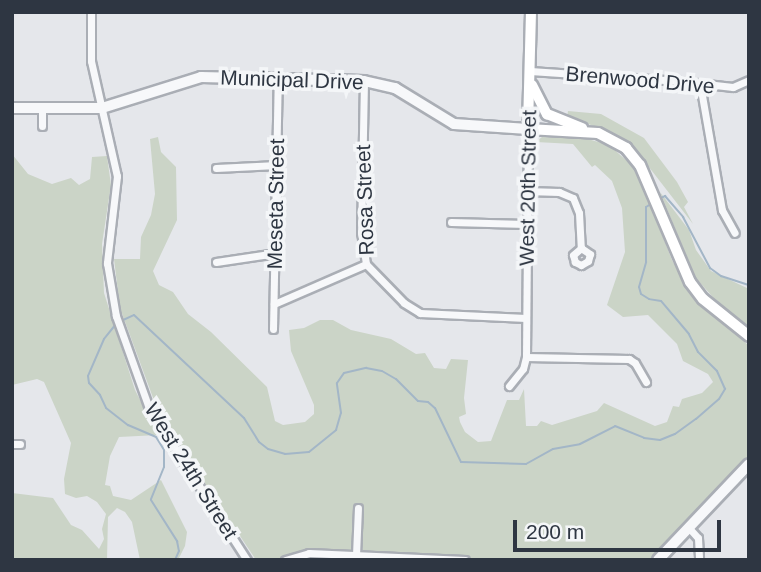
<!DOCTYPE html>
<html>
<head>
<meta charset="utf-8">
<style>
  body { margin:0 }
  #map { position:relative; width:761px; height:572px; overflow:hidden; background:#e5e7eb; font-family:Arial,sans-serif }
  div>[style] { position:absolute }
  .green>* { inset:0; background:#cbd4c7 }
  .stream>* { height:2px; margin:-1px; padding:0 1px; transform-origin:1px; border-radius:1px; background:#a3b6c7 }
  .roads { filter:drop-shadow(2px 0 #aaaeb5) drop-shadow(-2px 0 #aaaeb5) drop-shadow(0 2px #aaaeb5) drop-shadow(0 -2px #aaaeb5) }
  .minor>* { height:7px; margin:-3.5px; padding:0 3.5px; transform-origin:3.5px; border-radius:3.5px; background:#f7f8fa }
  .tertiary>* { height:10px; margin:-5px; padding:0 5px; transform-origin:5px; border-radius:5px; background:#f7f8fa }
  .secondary>* { height:10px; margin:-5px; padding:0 5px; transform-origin:5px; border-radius:5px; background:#fff }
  span { translate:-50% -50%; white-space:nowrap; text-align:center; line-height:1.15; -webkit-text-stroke:7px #f4f6f8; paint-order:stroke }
  .street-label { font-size:21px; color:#2e3642 }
  .frame { position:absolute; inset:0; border:14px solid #2e3642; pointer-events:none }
  .scale { position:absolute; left:513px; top:520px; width:208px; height:32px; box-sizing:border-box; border:4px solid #2e3642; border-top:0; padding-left:9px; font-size:21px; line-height:24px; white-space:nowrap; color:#2e3642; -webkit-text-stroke:5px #f4f6f8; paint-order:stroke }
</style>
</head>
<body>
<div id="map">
  <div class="green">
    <i style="clip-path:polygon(568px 111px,601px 114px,644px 138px,677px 182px,688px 202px,684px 207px,693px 224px,635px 149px,609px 131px,567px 117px)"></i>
    <i style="clip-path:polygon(158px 137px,161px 152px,176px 167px,177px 220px,153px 271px,159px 285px,173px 292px,188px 314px,211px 332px,267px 387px,275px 421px,283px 425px,305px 422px,314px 414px,314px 405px,291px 351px,289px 330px,304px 328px,320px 320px,333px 320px,351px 330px,391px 339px,416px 354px,425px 353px,434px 368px,446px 369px,451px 359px,468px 360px,464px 398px,466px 414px,459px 417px,460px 422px,465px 432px,478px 442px,491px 441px,507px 400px,519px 400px,524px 389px,526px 426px,537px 426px,541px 421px,552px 425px,597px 411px,604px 403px,655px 426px,667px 422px,673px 406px,679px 407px,682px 399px,702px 393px,713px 382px,708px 374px,683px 361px,677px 344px,648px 315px,623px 317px,607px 305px,625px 252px,622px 208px,612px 181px,595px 165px,592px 167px,573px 144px,536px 142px,542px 137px,584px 138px,609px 145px,636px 169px,672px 260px,688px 289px,749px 346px,749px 456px,649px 560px,256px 560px,159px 414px,120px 308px,114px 259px,140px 259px,141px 237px,151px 215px,155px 194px,150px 139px)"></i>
    <i style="clip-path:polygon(12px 154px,28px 174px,52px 184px,71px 178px,79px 185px,90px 179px,92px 157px,107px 156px,111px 185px,102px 244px,104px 293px,135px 390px,158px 435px,119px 437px,110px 456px,105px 485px,110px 486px,113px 496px,131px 500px,161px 480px,187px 532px,185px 546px,178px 560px,140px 560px,132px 522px,125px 512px,117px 508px,108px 517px,107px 560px,12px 560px,12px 493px,53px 498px,71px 525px,82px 530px,99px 549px,104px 539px,102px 529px,106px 514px,97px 502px,87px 496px,76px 498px,65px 494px,64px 479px,71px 443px,44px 382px,37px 379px,12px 385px)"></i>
    <i style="clip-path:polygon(660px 192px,689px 230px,696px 250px,711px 271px,749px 289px,749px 326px,718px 303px,695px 277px)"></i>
  </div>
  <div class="stream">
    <i style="left:659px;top:199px;width:7px;rotate:-27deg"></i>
    <i style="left:665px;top:196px;width:28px;rotate:49deg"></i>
    <i style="left:683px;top:217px;width:58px;rotate:62.1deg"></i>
    <i style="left:710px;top:268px;width:14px;rotate:36deg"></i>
    <i style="left:721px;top:276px;width:29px;rotate:18deg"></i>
    <i style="left:121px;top:321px;width:14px;rotate:-25deg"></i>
    <i style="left:134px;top:315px;width:151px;rotate:43.1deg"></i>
    <i style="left:244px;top:418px;width:28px;rotate:58deg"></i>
    <i style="left:259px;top:442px;width:11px;rotate:38deg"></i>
    <i style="left:268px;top:449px;width:18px;rotate:16deg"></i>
    <i style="left:285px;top:454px;width:24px;rotate:-5deg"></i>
    <i style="left:309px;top:452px;width:35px;rotate:-39deg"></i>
    <i style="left:336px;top:430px;width:18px;rotate:-74deg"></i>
    <i style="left:341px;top:413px;width:30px;rotate:-98deg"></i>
    <i style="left:337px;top:383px;width:12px;rotate:-55deg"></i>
    <i style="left:344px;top:373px;width:23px;rotate:-13deg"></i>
    <i style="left:366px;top:368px;width:16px;rotate:11deg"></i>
    <i style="left:382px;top:371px;width:16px;rotate:30deg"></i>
    <i style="left:396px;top:379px;width:31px;rotate:45deg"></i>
    <i style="left:418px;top:401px;width:10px;rotate:6deg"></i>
    <i style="left:428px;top:402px;width:9px;rotate:41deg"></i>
    <i style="left:435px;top:408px;width:60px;rotate:64.3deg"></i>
    <i style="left:461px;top:462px;width:65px;rotate:1.8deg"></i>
    <i style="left:526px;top:464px;width:31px;rotate:-29deg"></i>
    <i style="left:553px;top:449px;width:27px;rotate:-10deg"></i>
    <i style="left:580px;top:444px;width:39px;rotate:-27deg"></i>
    <i style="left:615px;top:426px;width:31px;rotate:22deg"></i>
    <i style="left:644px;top:438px;width:16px;rotate:7deg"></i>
    <i style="left:660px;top:440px;width:16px;rotate:-22deg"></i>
    <i style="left:675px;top:434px;width:26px;rotate:-36deg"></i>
    <i style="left:696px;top:419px;width:30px;rotate:-41deg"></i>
    <i style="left:719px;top:399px;width:12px;rotate:-59deg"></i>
    <i style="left:725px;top:389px;width:20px;rotate:-114deg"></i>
    <i style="left:717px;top:371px;width:27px;rotate:-135deg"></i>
    <i style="left:698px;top:352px;width:20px;rotate:-117deg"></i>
    <i style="left:689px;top:334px;width:43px;rotate:-130.3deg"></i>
    <i style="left:661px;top:301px;width:12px;rotate:-171deg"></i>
    <i style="left:649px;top:299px;width:9px;rotate:-148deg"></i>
    <i style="left:641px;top:294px;width:7px;rotate:-106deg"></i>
    <i style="left:639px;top:287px;width:26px;rotate:-74deg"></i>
    <i style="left:646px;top:262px;width:55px;rotate:-90deg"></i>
    <i style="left:646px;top:207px;width:6px;rotate:-31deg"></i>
    <i style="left:116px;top:324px;width:19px;rotate:129deg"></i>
    <i style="left:104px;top:339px;width:40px;rotate:113.4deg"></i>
    <i style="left:88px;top:376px;width:7px;rotate:82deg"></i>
    <i style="left:89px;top:383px;width:16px;rotate:47deg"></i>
    <i style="left:100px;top:395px;width:14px;rotate:65deg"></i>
    <i style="left:106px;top:408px;width:28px;rotate:38deg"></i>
    <i style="left:128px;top:425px;width:30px;rotate:23deg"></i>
    <i style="left:156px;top:437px;width:15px;rotate:58deg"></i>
    <i style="left:164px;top:450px;width:17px;rotate:90deg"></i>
    <i style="left:164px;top:467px;width:35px;rotate:112deg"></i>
    <i style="left:151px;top:500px;width:49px;rotate:57.6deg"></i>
    <i style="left:177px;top:541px;width:10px;rotate:79deg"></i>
    <i style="left:179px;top:551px;width:10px;rotate:114deg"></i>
  </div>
  <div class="roads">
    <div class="minor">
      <i style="left:91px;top:12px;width:49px;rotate:90deg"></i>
      <i style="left:91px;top:61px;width:118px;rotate:77.3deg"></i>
      <i style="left:117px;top:176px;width:88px;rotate:96.6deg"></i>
      <i style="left:107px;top:263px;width:54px;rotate:80.4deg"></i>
      <i style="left:116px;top:316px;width:98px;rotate:70.3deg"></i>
      <i style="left:149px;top:408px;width:181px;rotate:57.2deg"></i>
      <i style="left:530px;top:71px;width:150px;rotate:3.8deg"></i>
      <i style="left:680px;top:81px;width:53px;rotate:6.5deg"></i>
      <i style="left:733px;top:87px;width:17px;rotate:-24deg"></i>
      <i style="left:364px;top:81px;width:151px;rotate:91.1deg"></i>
      <i style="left:361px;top:232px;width:32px;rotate:81deg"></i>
      <i style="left:366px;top:264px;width:54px;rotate:45.7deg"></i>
      <i style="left:404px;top:303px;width:19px;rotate:32deg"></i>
      <i style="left:420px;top:313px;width:106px;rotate:2.7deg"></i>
      <i style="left:700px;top:84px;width:128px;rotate:80.1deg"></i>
      <i style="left:722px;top:210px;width:26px;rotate:61deg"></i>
      <i style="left:42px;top:126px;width:18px;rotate:-90deg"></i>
      <i style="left:216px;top:168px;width:61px;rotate:-2.8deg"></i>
      <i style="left:527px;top:191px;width:32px;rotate:2deg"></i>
      <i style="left:559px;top:192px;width:15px;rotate:23deg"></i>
      <i style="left:573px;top:198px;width:16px;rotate:68deg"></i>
      <i style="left:579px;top:213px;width:35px;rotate:87deg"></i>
      <i style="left:581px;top:248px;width:11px;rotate:34deg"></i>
      <i style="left:590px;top:254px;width:7px;rotate:106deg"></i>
      <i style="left:588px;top:261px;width:8px;rotate:150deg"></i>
      <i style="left:581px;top:265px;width:7px;rotate:-153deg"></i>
      <i style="left:575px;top:262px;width:7px;rotate:-106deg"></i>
      <i style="left:573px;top:255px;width:11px;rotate:-41deg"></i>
      <i style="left:451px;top:222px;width:75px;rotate:1.5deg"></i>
      <i style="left:216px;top:262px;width:61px;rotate:-8.5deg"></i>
      <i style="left:274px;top:304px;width:100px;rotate:-23.5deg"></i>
      <i style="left:273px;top:329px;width:251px;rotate:-88.9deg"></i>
      <i style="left:526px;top:357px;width:103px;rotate:1.1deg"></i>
      <i style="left:629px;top:359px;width:7px;rotate:34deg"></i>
      <i style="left:635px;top:363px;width:22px;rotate:60deg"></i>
      <i style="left:509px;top:386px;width:22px;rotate:-51deg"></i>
      <i style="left:523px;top:369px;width:12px;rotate:-76deg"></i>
      <i style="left:526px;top:357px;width:228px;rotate:-89.5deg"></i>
      <i style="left:12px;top:444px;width:8px"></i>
      <i style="left:689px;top:528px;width:13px;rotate:48deg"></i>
      <i style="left:698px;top:538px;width:22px;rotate:87deg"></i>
      <i style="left:356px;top:555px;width:47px;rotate:-87.6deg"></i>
      <i style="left:285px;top:560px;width:25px;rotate:-16deg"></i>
      <i style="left:309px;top:553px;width:156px;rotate:2.6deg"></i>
    </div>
    <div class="tertiary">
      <i style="left:12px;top:108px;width:90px"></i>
      <i style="left:102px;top:108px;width:104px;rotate:-17.4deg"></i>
      <i style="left:201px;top:77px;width:163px;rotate:1.4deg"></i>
      <i style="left:364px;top:81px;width:32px;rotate:13deg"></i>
      <i style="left:395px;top:88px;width:69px;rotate:31.4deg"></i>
      <i style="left:454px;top:124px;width:74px;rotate:3.9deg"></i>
      <i style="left:658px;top:560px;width:132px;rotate:-46.5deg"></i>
    </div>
    <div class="secondary">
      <i style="left:531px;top:12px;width:117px;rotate:91.5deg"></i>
      <i style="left:528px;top:129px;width:70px;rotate:3.3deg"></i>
      <i style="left:598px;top:133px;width:32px;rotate:28deg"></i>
      <i style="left:626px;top:148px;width:22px;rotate:51deg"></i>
      <i style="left:640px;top:165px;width:127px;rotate:66.9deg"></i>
      <i style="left:690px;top:282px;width:21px;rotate:53deg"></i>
      <i style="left:703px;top:299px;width:59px;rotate:38.8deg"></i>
      <i style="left:532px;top:85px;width:33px;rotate:63deg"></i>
      <i style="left:547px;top:114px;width:38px;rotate:22deg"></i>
    </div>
  </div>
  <div class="street-label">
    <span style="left:292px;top:80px;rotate:2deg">Municipal Drive</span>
    <span style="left:640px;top:80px;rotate:5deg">Brenwood Drive</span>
    <span style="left:528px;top:188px;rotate:-89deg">West 20th Street</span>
    <span style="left:365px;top:200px;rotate:-92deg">Rosa Street</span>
    <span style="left:276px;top:204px;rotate:-89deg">Meseta Street</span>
    <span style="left:191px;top:471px;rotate:58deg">West 24th Street</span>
  </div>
  <div class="frame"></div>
  <div class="scale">200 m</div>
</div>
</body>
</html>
